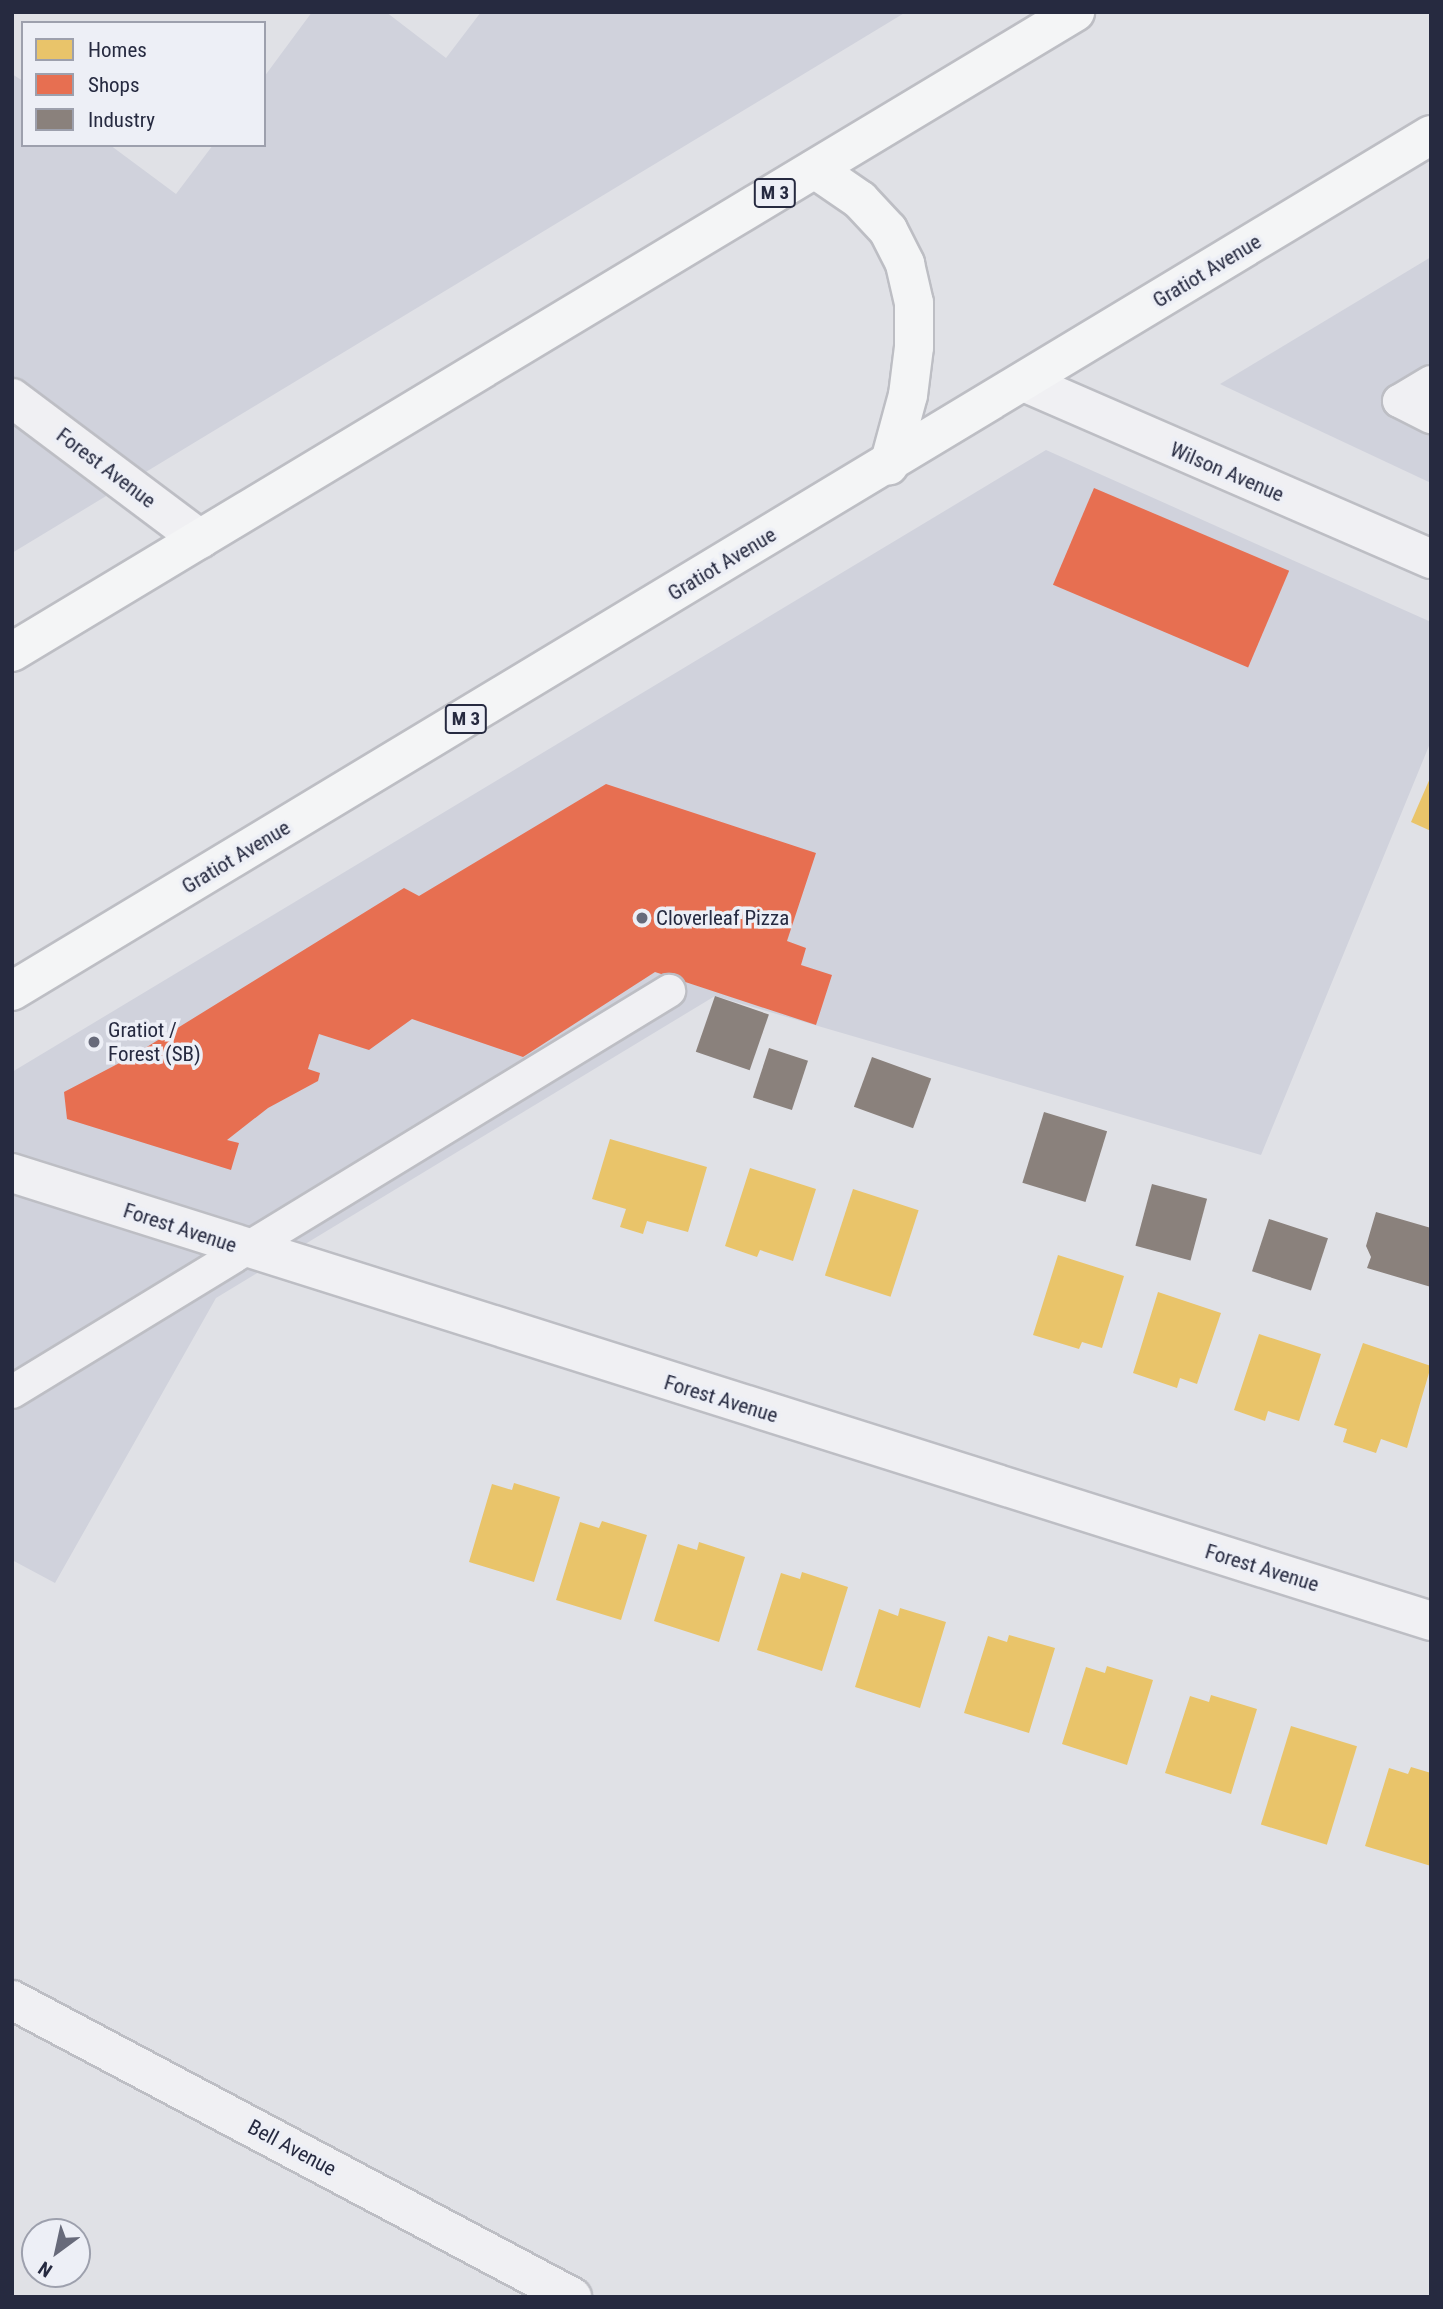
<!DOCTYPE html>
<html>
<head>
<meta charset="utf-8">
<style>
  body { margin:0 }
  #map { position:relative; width:1443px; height:2309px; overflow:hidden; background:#e0e1e6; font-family:"Roboto Condensed",sans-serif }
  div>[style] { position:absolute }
  .built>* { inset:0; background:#d0d2dc }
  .homes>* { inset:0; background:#e9c46a; transform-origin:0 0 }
  .shops>* { inset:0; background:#e76f51; transform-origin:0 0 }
  .industry>* { inset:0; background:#8a817c; transform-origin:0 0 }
  .roads { filter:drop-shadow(2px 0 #bdbec4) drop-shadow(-2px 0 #bdbec4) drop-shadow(0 2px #bdbec4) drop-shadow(0 -2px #bdbec4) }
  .lane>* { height:32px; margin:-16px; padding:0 16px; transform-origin:16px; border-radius:16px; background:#f0f0f3 }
  .street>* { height:38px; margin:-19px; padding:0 19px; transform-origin:19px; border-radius:19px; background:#f0f0f3 }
  .primary>* { height:38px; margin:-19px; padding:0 19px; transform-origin:19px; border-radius:19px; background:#f4f5f6 }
  .dots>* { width:19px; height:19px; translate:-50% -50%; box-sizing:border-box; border:4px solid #edeff6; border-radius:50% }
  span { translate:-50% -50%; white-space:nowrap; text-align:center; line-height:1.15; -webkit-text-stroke:7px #edeff6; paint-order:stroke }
  .shield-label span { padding:2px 5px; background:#edeff6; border:2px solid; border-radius:5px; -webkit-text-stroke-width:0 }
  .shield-label { font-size:19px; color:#262a40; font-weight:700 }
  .street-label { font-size:21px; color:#262a40 }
  .poi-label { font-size:21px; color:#262a40 }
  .left { translate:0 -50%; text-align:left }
  .frame { position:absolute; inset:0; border:14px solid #262a40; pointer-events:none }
  .legend { position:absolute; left:21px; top:21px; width:245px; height:126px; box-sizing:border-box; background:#edeff6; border:2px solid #9da0ad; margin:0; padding:9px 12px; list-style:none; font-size:21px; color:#262a40 }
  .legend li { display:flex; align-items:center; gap:14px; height:35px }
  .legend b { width:35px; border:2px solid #9da0ad }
  .north { position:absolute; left:21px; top:2218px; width:70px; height:70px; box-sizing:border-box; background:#edeff6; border:2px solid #9da0ad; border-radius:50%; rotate:213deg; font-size:19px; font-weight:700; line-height:28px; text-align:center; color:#262a40 }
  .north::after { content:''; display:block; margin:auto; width:24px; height:32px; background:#676a7a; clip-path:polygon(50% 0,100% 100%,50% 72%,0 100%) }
</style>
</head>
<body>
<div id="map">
  <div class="built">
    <i style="clip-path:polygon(312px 12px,386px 12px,446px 58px,481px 12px,906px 12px,12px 553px,12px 74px,23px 81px,23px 145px,110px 145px,176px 194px,213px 145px,264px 145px,264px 77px)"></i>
    <i style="clip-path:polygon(1431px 257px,1431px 483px,1220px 384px)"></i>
    <i style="clip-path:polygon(1046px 450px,1431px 622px,1431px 741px,1261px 1155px,715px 996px,216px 1298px,55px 1583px,12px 1560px,12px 1072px)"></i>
  </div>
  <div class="homes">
    <i style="clip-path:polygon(1431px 776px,1431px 831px,1411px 822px)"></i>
    <i style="clip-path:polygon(610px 1139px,707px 1167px,688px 1232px,647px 1221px,643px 1234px,620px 1227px,626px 1209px,592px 1199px)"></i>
    <i style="clip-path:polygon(750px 1168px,816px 1189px,793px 1261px,760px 1250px,757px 1257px,725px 1246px)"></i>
    <i style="left:853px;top:1189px;width:69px;height:91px;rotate:18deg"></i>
    <i style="clip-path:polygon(1058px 1255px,1124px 1276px,1102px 1348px,1082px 1342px,1079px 1349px,1033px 1335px)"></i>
    <i style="clip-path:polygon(1158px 1292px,1221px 1313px,1197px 1384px,1180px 1378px,1177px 1388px,1133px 1373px)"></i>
    <i style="clip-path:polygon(1259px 1334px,1321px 1354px,1299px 1421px,1268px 1411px,1265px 1421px,1234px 1410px)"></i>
    <i style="clip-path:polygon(1363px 1343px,1431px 1366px,1407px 1448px,1381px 1439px,1376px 1453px,1343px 1442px,1347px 1429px,1334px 1425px)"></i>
    <i style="clip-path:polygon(514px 1483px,560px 1497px,534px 1582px,469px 1562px,492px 1484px,512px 1490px)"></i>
    <i style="clip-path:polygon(602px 1521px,647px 1535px,621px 1620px,556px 1600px,580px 1522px,599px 1528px)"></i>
    <i style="clip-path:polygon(699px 1542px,745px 1557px,719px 1642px,654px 1621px,678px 1544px,697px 1550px)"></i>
    <i style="clip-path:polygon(802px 1572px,848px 1587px,822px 1671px,757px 1650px,781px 1573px,800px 1579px)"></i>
    <i style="clip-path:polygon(900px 1608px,946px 1622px,920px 1708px,855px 1687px,879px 1609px,898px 1616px)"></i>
    <i style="clip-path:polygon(1009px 1635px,1055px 1648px,1029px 1733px,964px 1713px,988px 1636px,1007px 1642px)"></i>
    <i style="clip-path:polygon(1107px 1666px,1153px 1680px,1127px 1765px,1062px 1744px,1086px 1667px,1105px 1673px)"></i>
    <i style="clip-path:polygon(1211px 1695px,1257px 1709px,1231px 1794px,1165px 1773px,1190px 1696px,1209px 1702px)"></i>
    <i style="left:1291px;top:1726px;width:69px;height:103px;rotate:17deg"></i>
    <i style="clip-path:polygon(1411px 1767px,1431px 1773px,1431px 1866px,1365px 1846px,1389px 1768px,1408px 1774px)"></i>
  </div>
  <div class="shops">
    <i style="left:1094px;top:488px;width:212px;height:105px;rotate:23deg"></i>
    <i style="clip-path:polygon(606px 784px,816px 853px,787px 941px,806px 948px,801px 965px,832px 975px,816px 1025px,655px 972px,523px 1057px,412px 1019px,369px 1050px,319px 1034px,308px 1069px,320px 1073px,318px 1081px,268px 1108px,227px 1140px,239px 1143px,231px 1170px,67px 1119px,64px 1092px,129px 1058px,404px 888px,419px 896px)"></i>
  </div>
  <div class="industry">
    <i style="left:715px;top:996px;width:57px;height:59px;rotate:19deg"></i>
    <i style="left:769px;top:1048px;width:41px;height:52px;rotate:18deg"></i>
    <i style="left:872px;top:1057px;width:63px;height:53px;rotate:20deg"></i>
    <i style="left:1044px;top:1112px;width:66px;height:74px;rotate:17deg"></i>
    <i style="left:1152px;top:1184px;width:57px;height:64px;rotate:15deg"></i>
    <i style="clip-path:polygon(1376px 1212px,1431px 1228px,1431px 1287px,1367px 1268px,1371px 1257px,1366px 1246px)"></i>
    <i style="left:1269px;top:1219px;width:62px;height:55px;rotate:18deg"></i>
  </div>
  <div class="roads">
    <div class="lane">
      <i style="left:1431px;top:382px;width:37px;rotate:149deg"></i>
      <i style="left:1399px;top:401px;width:36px;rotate:27deg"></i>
      <i style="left:12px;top:1392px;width:770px;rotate:-31.4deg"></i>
    </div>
    <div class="street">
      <i style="left:1024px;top:382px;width:444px;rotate:23.5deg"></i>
      <i style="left:12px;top:398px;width:235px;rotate:36.9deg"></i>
      <i style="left:12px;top:1173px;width:1488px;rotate:17.52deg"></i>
      <i style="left:12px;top:2000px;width:634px;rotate:27.94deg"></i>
    </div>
    <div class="primary">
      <i style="left:815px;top:169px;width:55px;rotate:34.6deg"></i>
      <i style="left:860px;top:200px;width:41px;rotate:47deg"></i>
      <i style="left:888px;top:230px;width:38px;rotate:63deg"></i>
      <i style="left:905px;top:264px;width:40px;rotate:77deg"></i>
      <i style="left:914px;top:303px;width:44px;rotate:90deg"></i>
      <i style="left:914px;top:347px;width:48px;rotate:97.1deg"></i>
      <i style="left:908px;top:395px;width:73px;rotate:105.2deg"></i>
      <i style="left:12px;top:652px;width:1241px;rotate:-31.05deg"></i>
      <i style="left:12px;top:991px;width:1657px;rotate:-31.1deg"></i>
    </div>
  </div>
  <div class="dots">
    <i style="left:642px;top:918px;background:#676a7a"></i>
    <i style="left:94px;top:1042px;background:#676a7a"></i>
  </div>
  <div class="shield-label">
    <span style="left:775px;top:193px">M 3</span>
    <span style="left:466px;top:719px">M 3</span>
  </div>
  <div class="street-label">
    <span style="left:1207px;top:271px;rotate:-31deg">Gratiot Avenue</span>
    <span style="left:106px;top:468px;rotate:37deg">Forest Avenue</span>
    <span style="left:1227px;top:472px;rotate:23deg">Wilson Avenue</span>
    <span style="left:722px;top:564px;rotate:-31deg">Gratiot Avenue</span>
    <span style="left:236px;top:857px;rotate:-31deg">Gratiot Avenue</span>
    <span style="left:180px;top:1228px;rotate:18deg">Forest Avenue</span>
    <span style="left:721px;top:1399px;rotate:17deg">Forest Avenue</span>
    <span style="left:1262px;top:1568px;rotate:17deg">Forest Avenue</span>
    <span style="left:292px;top:2148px;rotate:28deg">Bell Avenue</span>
  </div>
  <div class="poi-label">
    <span class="left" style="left:656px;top:918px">Cloverleaf Pizza</span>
    <span class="left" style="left:108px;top:1042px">Gratiot /<br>Forest (SB)</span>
  </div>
  <div class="frame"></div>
  <ul class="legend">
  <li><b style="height:19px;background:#e9c46a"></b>Homes</li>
  <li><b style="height:19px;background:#e76f51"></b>Shops</li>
  <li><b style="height:19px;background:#8a817c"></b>Industry</li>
  </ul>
  <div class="north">N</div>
</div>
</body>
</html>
